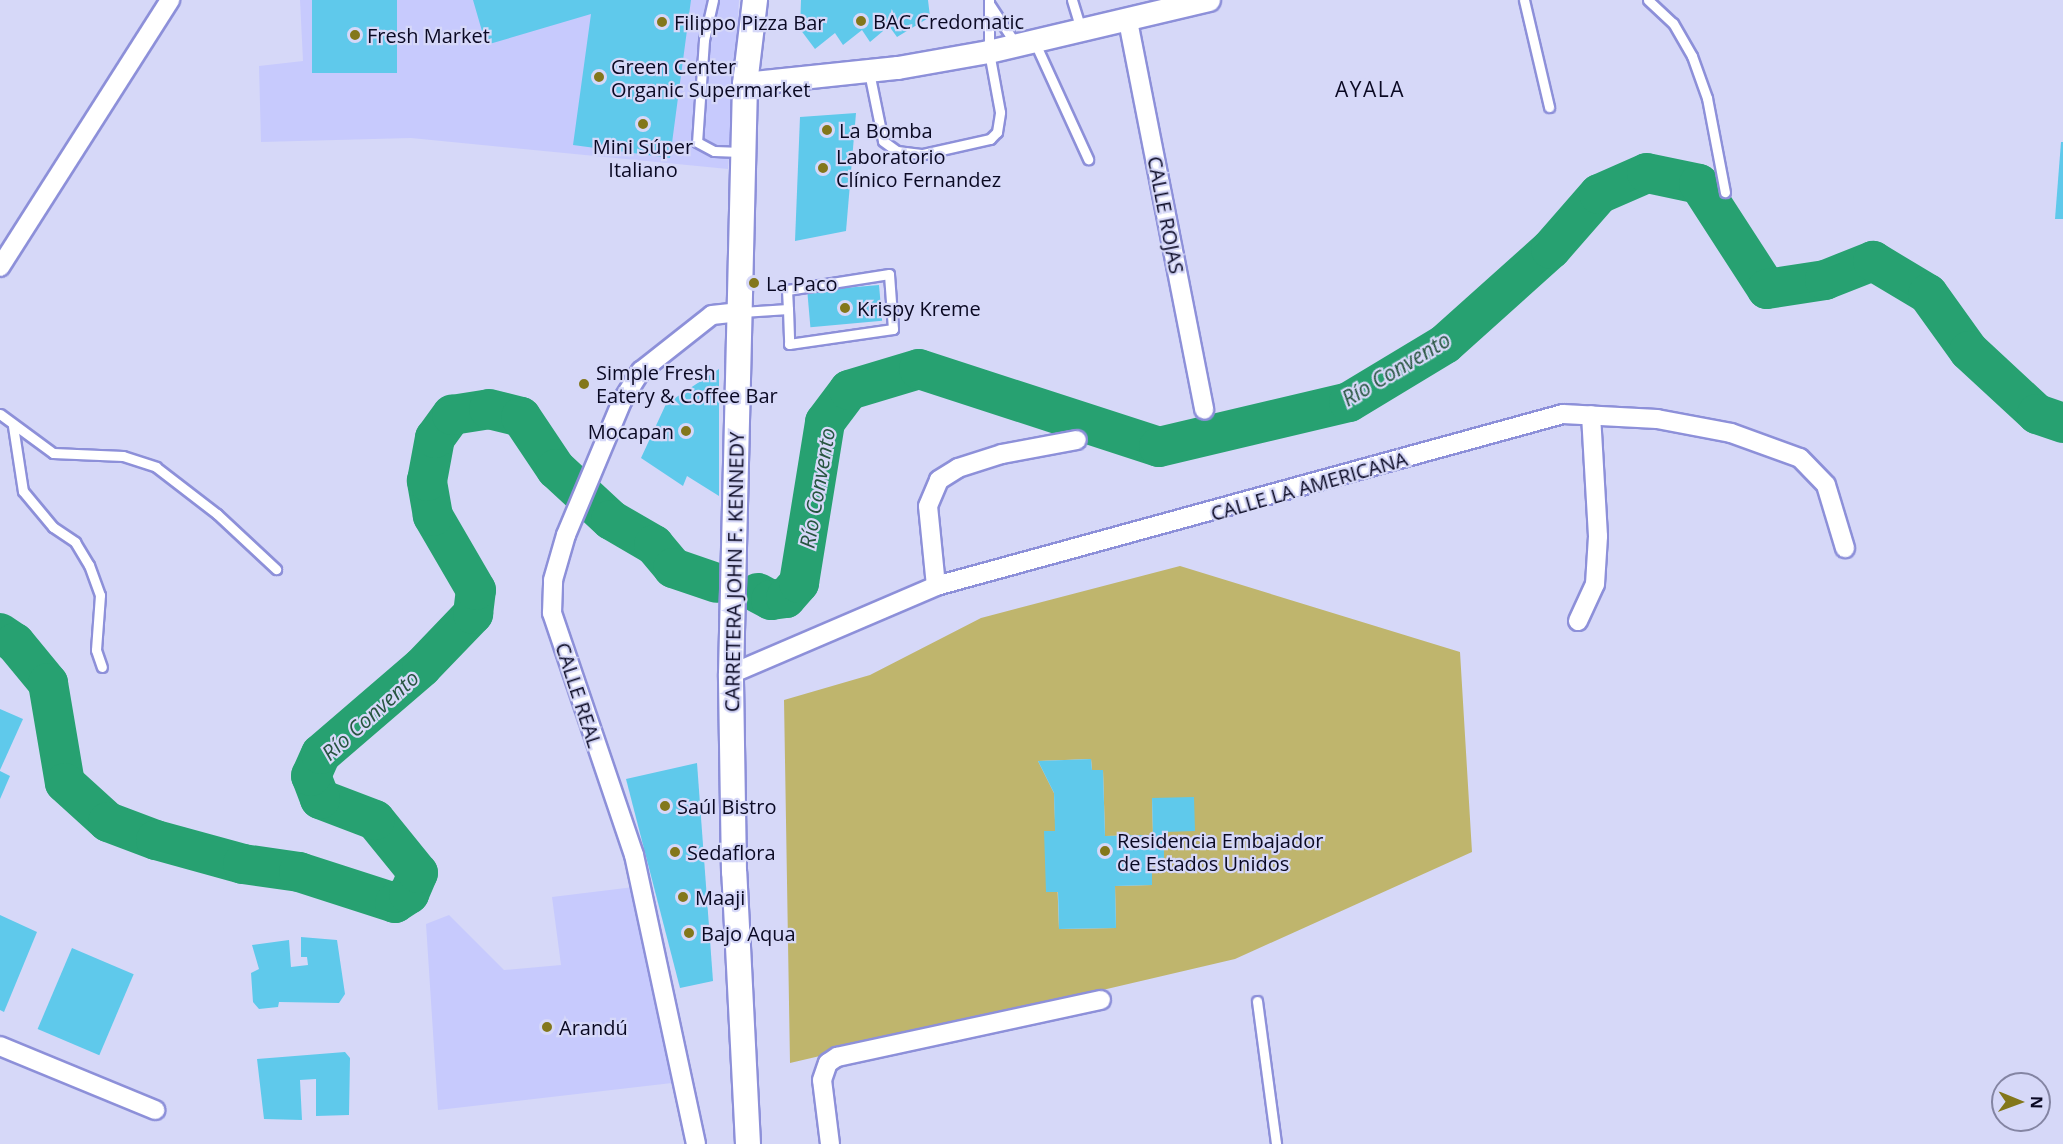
<!DOCTYPE html>
<html>
<head>
<meta charset="utf-8">
<style>
  body { margin:0 }
  #map { position:relative; width:2063px; height:1144px; overflow:hidden; background:#d6d8f8; font-family:"Open Sans",sans-serif }
  div>[style] { position:absolute }
  .built>* { inset:0; background:#c7cafd }
  .green>* { inset:0; background:#bfb56d }
  .river>* { height:40px; margin:-20px; padding:0 20px; transform-origin:20px; border-radius:20px; background:#27a171 }
  .building>* { inset:0; background:#5fc9eb; transform-origin:0 0 }
  .roads { filter:drop-shadow(2px 0 #8d90d9) drop-shadow(-2px 0 #8d90d9) drop-shadow(0 2px #8d90d9) drop-shadow(0 -2px #8d90d9) }
  .service>* { height:9px; margin:-4.5px; padding:0 4.5px; transform-origin:4.5px; border-radius:4.5px; background:#fff }
  .minor>* { height:18px; margin:-9px; padding:0 9px; transform-origin:9px; border-radius:9px; background:#fff }
  .tertiary>* { height:22px; margin:-11px; padding:0 11px; transform-origin:11px; border-radius:11px; background:#fff }
  .secondary>* { height:24px; margin:-12px; padding:0 12px; transform-origin:12px; border-radius:12px; background:#fff }
  .dots>* { width:16px; height:16px; translate:-50% -50%; box-sizing:border-box; border:3px solid #d6d8f8; border-radius:50% }
  span { translate:-50% -50%; white-space:nowrap; text-align:center; line-height:1.15; -webkit-text-stroke:4.5px #d6d8f8; paint-order:stroke }
  .poi-label { font-size:20px; color:#0a0923 }
  .left { translate:0 -50%; text-align:left }
  .right { translate:-100% -50%; text-align:right }
  .street-label { font-size:20px; color:#0a0923 }
  .neighbourhood-label { font-size:21px; color:#0a0923; letter-spacing:1.5px }
  .water-label { font-size:21px; color:#275540; font-style:italic }
  .north { position:absolute; left:1991px; top:1072px; width:60px; height:60px; box-sizing:border-box; background:#d6d8f8; border:2px solid #8485a3; border-radius:50%; rotate:91deg; font-size:16px; font-weight:700; line-height:24px; text-align:center; color:#0a0923 }
  .north::after { content:''; display:block; margin:auto; width:21px; height:27px; background:#83771b; clip-path:polygon(50% 0,100% 100%,50% 72%,0 100%) }
</style>
</head>
<body>
<div id="map">
  <div class="built">
    <i style="clip-path:polygon(300px 0,739px 0,728px 169px,411px 138px,261px 142px,259px 66px,303px 61px)"></i>
    <i style="clip-path:polygon(634px 887px,672px 1083px,438px 1110px,426px 924px,449px 915px,504px 970px,561px 965px,552px 897px)"></i>
  </div>
  <div class="green">
    <i style="clip-path:polygon(evenodd,1180px 566px,1460px 652px,1472px 852px,1235px 959px,790px 1063px,784px 700px,870px 675px,981px 618px,1180px 566px,1091px 759px,1092px 770px,1103px 770px,1105px 836px,1153px 835px,1152px 798px,1194px 798px,1164px 832px,1164px 865px,1152px 866px,1152px 885px,1115px 886px,1116px 928px,1059px 929px,1054px 793px,1038px 761px,1091px 759px)"></i>
  </div>
  <div class="river">
    <i style="left:758px;top:593px;width:15px;rotate:28deg"></i>
    <i style="left:771px;top:600px;width:15px;rotate:-8deg"></i>
    <i style="left:786px;top:598px;width:20px;rotate:-49deg"></i>
    <i style="left:799px;top:583px;width:163px;rotate:-80.8deg"></i>
    <i style="left:825px;top:422px;width:40px;rotate:-53deg"></i>
    <i style="left:849px;top:390px;width:73px;rotate:-16.7deg"></i>
    <i style="left:919px;top:369px;width:252px;rotate:18deg"></i>
    <i style="left:1159px;top:447px;width:195px;rotate:-13.3deg"></i>
    <i style="left:1349px;top:402px;width:112px;rotate:-31.1deg"></i>
    <i style="left:1445px;top:344px;width:142px;rotate:-41.9deg"></i>
    <i style="left:1551px;top:249px;width:73px;rotate:-48.9deg"></i>
    <i style="left:1599px;top:194px;width:52px;rotate:-23.6deg"></i>
    <i style="left:1647px;top:173px;width:53px;rotate:11.9deg"></i>
    <i style="left:1699px;top:184px;width:125px;rotate:57.1deg"></i>
    <i style="left:1767px;top:289px;width:59px;rotate:-8.8deg"></i>
    <i style="left:1825px;top:280px;width:52px;rotate:-21.6deg"></i>
    <i style="left:1873px;top:261px;width:64px;rotate:31deg"></i>
    <i style="left:1928px;top:294px;width:70px;rotate:54.3deg"></i>
    <i style="left:1969px;top:351px;width:93px;rotate:42.8deg"></i>
    <i style="left:2037px;top:414px;width:28px;rotate:19deg"></i>
    <i style="left:0;top:633px;width:18px;rotate:34deg"></i>
    <i style="left:15px;top:643px;width:52px;rotate:50.5deg"></i>
    <i style="left:48px;top:683px;width:101px;rotate:80.4deg"></i>
    <i style="left:65px;top:783px;width:58px;rotate:42.2deg"></i>
    <i style="left:108px;top:822px;width:51px;rotate:20.6deg"></i>
    <i style="left:156px;top:840px;width:90px;rotate:15.4deg"></i>
    <i style="left:243px;top:864px;width:57px;rotate:8.1deg"></i>
    <i style="left:299px;top:872px;width:101px;rotate:17.9deg"></i>
    <i style="left:395px;top:903px;width:17px;rotate:-33deg"></i>
    <i style="left:409px;top:894px;width:23px;rotate:-67deg"></i>
    <i style="left:418px;top:873px;width:68px;rotate:-129.1deg"></i>
    <i style="left:375px;top:820px;width:59px;rotate:-159.1deg"></i>
    <i style="left:320px;top:799px;width:25px;rotate:-111deg"></i>
    <i style="left:311px;top:776px;width:24px;rotate:-66deg"></i>
    <i style="left:321px;top:754px;width:133px;rotate:-40.7deg"></i>
    <i style="left:422px;top:667px;width:74px;rotate:-46.1deg"></i>
    <i style="left:473px;top:614px;width:24px;rotate:-83deg"></i>
    <i style="left:476px;top:590px;width:86px;rotate:-120.2deg"></i>
    <i style="left:433px;top:516px;width:36px;rotate:-100deg"></i>
    <i style="left:427px;top:481px;width:44px;rotate:-79.5deg"></i>
    <i style="left:435px;top:438px;width:29px;rotate:-54deg"></i>
    <i style="left:452px;top:415px;width:37px;rotate:-9deg"></i>
    <i style="left:489px;top:409px;width:33px;rotate:14deg"></i>
    <i style="left:521px;top:417px;width:63px;rotate:56.1deg"></i>
    <i style="left:556px;top:469px;width:75px;rotate:42.8deg"></i>
    <i style="left:611px;top:520px;width:50px;rotate:30.2deg"></i>
    <i style="left:654px;top:545px;width:30px;rotate:50deg"></i>
    <i style="left:673px;top:568px;width:46px;rotate:18.8deg"></i>
  </div>
  <div class="building">
    <i style="left:312px;top:0;width:85px;height:73px"></i>
    <i style="clip-path:polygon(473px 0,691px 0,670px 158px,573px 145px,591px 14px,486px 45px)"></i>
    <i style="clip-path:polygon(801px 0,928px 0,930px 17px,897px 37px,889px 26px,870px 42px,862px 30px,843px 45px,835px 33px,815px 49px,800px 29px)"></i>
    <i style="clip-path:polygon(856px 113px,846px 231px,795px 241px,800px 117px)"></i>
    <i style="clip-path:polygon(2061px 142px,2063px 142px,2063px 219px,2055px 219px)"></i>
    <i style="left:879px;top:285px;width:36px;height:72px;rotate:85deg"></i>
    <i style="clip-path:polygon(719px 369px,719px 496px,687px 476px,683px 486px,641px 458px,666px 404px)"></i>
    <i style="clip-path:polygon(0 709px,23px 719px,0 770px)"></i>
    <i style="clip-path:polygon(1091px 759px,1092px 770px,1103px 770px,1105px 836px,1153px 835px,1152px 798px,1194px 797px,1195px 831px,1164px 832px,1164px 866px,1152px 866px,1152px 885px,1115px 886px,1116px 928px,1059px 929px,1058px 892px,1046px 892px,1044px 831px,1055px 831px,1054px 793px,1038px 761px)"></i>
    <i style="clip-path:polygon(697px 763px,713px 981px,680px 988px,626px 779px)"></i>
    <i style="clip-path:polygon(0 771px,10px 776px,0 799px)"></i>
    <i style="clip-path:polygon(0 915px,37px 932px,4px 1012px,0 1010px)"></i>
    <i style="clip-path:polygon(301px 937px,337px 940px,345px 994px,339px 1003px,279px 1002px,278px 1007px,259px 1009px,253px 1002px,251px 973px,259px 969px,252px 945px,289px 940px,291px 967px,308px 965px,307px 957px,301px 957px)"></i>
    <i style="left:72px;top:948px;width:67px;height:88px;rotate:23deg"></i>
    <i style="clip-path:polygon(345px 1052px,350px 1058px,349px 1115px,316px 1116px,316px 1079px,300px 1080px,302px 1120px,264px 1119px,257px 1059px)"></i>
  </div>
  <div class="roads">
    <div class="service">
      <i style="left:713px;top:0;width:41px;rotate:102.7deg"></i>
      <i style="left:704px;top:40px;width:102px;rotate:93.9deg"></i>
      <i style="left:697px;top:142px;width:19px;rotate:28deg"></i>
      <i style="left:714px;top:151px;width:27px;rotate:2deg"></i>
      <i style="left:1072px;top:0;width:31px;rotate:73deg"></i>
      <i style="left:1524px;top:0;width:110px;rotate:76.8deg"></i>
      <i style="left:1648px;top:0;width:34px;rotate:43deg"></i>
      <i style="left:1673px;top:23px;width:38px;rotate:60deg"></i>
      <i style="left:1692px;top:56px;width:45px;rotate:70.3deg"></i>
      <i style="left:1707px;top:98px;width:96px;rotate:79.2deg"></i>
      <i style="left:990px;top:5px;width:49px;rotate:56.6deg"></i>
      <i style="left:1035px;top:43px;width:128px;rotate:65.4deg"></i>
      <i style="left:869px;top:72px;width:70px;rotate:78.5deg"></i>
      <i style="left:883px;top:141px;width:17px;rotate:36deg"></i>
      <i style="left:897px;top:151px;width:26px;rotate:7deg"></i>
      <i style="left:923px;top:154px;width:69px;rotate:-12.6deg"></i>
      <i style="left:990px;top:139px;width:10px;rotate:-45deg"></i>
      <i style="left:997px;top:132px;width:20px;rotate:-81deg"></i>
      <i style="left:1000px;top:112px;width:61px;rotate:-100.4deg"></i>
      <i style="left:989px;top:52px;width:52px;rotate:-90deg"></i>
      <i style="left:742px;top:312px;width:46px;rotate:-3.7deg"></i>
      <i style="left:788px;top:309px;width:35px;rotate:88deg"></i>
      <i style="left:789px;top:344px;width:105px;rotate:-8.2deg"></i>
      <i style="left:893px;top:329px;width:55px;rotate:-94.2deg"></i>
      <i style="left:889px;top:274px;width:103px;rotate:171.1deg"></i>
      <i style="left:787px;top:290px;width:19px;rotate:87deg"></i>
      <i style="left:0;top:414px;width:66px;rotate:36.3deg"></i>
      <i style="left:53px;top:453px;width:70px;rotate:2.5deg"></i>
      <i style="left:123px;top:456px;width:35px;rotate:18deg"></i>
      <i style="left:156px;top:467px;width:77px;rotate:37.6deg"></i>
      <i style="left:217px;top:514px;width:81px;rotate:43deg"></i>
      <i style="left:13px;top:426px;width:66px;rotate:81.3deg"></i>
      <i style="left:23px;top:491px;width:47px;rotate:50.2deg"></i>
      <i style="left:53px;top:527px;width:27px;rotate:34deg"></i>
      <i style="left:75px;top:542px;width:27px;rotate:59deg"></i>
      <i style="left:89px;top:565px;width:32px;rotate:70deg"></i>
      <i style="left:100px;top:595px;width:55px;rotate:94.2deg"></i>
      <i style="left:96px;top:650px;width:18px;rotate:71deg"></i>
      <i style="left:1257px;top:1001px;width:144px;rotate:82.4deg"></i>
    </div>
    <div class="minor">
      <i style="left:1128px;top:21px;width:396px;rotate:78.9deg"></i>
      <i style="left:0;top:267px;width:317px;rotate:-57.5deg"></i>
      <i style="left:936px;top:586px;width:80px;rotate:-95.7deg"></i>
      <i style="left:928px;top:506px;width:28px;rotate:-67deg"></i>
      <i style="left:939px;top:480px;width:22px;rotate:-32deg"></i>
      <i style="left:958px;top:468px;width:46px;rotate:-17.7deg"></i>
      <i style="left:1002px;top:454px;width:76px;rotate:-10.6deg"></i>
      <i style="left:1578px;top:621px;width:41px;rotate:-65.3deg"></i>
      <i style="left:1595px;top:584px;width:48px;rotate:-86.4deg"></i>
      <i style="left:1598px;top:536px;width:121px;rotate:-93.3deg"></i>
      <i style="left:731px;top:674px;width:223px;rotate:-23.2deg"></i>
      <i style="left:936px;top:586px;width:650px;rotate:-15.34deg"></i>
      <i style="left:1563px;top:414px;width:94px;rotate:3deg"></i>
      <i style="left:1657px;top:419px;width:75px;rotate:10.7deg"></i>
      <i style="left:1731px;top:433px;width:73px;rotate:19.9deg"></i>
      <i style="left:1800px;top:458px;width:37px;rotate:46deg"></i>
      <i style="left:1826px;top:485px;width:66px;rotate:73.2deg"></i>
      <i style="left:0;top:1046px;width:168px;rotate:22.4deg"></i>
      <i style="left:696px;top:1144px;width:296px;rotate:-102.1deg"></i>
      <i style="left:634px;top:855px;width:256px;rotate:-108.7deg"></i>
      <i style="left:552px;top:613px;width:33px;rotate:-88deg"></i>
      <i style="left:553px;top:580px;width:47px;rotate:-73.9deg"></i>
      <i style="left:566px;top:535px;width:145px;rotate:-67.3deg"></i>
      <i style="left:622px;top:401px;width:36px;rotate:-58deg"></i>
      <i style="left:641px;top:371px;width:90px;rotate:-38.3deg"></i>
      <i style="left:712px;top:315px;width:28px;rotate:-6deg"></i>
      <i style="left:830px;top:1144px;width:64px;rotate:-97.1deg"></i>
      <i style="left:822px;top:1080px;width:18px;rotate:-71deg"></i>
      <i style="left:828px;top:1063px;width:11px;rotate:-34deg"></i>
      <i style="left:837px;top:1057px;width:270px;rotate:-12.2deg"></i>
    </div>
    <div class="tertiary">
      <i style="left:745px;top:84px;width:154px;rotate:-6deg"></i>
      <i style="left:898px;top:68px;width:92px;rotate:-10deg"></i>
      <i style="left:989px;top:52px;width:226px;rotate:-13.3deg"></i>
    </div>
    <div class="secondary">
      <i style="left:748px;top:1144px;width:272px;rotate:-92.9deg"></i>
      <i style="left:734px;top:872px;width:198px;rotate:-90.9deg"></i>
      <i style="left:731px;top:674px;width:590px;rotate:-88.64deg"></i>
      <i style="left:745px;top:84px;width:85px;rotate:-83.2deg"></i>
    </div>
  </div>
  <div class="dots">
    <i style="left:861px;top:21px;background:#83771b"></i>
    <i style="left:662px;top:22px;background:#83771b"></i>
    <i style="left:355px;top:35px;background:#83771b"></i>
    <i style="left:599px;top:77px;background:#83771b"></i>
    <i style="left:643px;top:124px;background:#83771b"></i>
    <i style="left:827px;top:130px;background:#83771b"></i>
    <i style="left:823px;top:168px;background:#83771b"></i>
    <i style="left:754px;top:283px;background:#83771b"></i>
    <i style="left:845px;top:308px;background:#83771b"></i>
    <i style="left:584px;top:384px;background:#83771b"></i>
    <i style="left:686px;top:431px;background:#83771b"></i>
    <i style="left:665px;top:806px;background:#83771b"></i>
    <i style="left:1105px;top:851px;background:#83771b"></i>
    <i style="left:675px;top:852px;background:#83771b"></i>
    <i style="left:683px;top:897px;background:#83771b"></i>
    <i style="left:689px;top:933px;background:#83771b"></i>
    <i style="left:547px;top:1027px;background:#83771b"></i>
  </div>
  <div class="poi-label">
    <span class="left" style="left:873px;top:21px">BAC Credomatic</span>
    <span class="left" style="left:674px;top:22px">Filippo Pizza Bar</span>
    <span class="left" style="left:367px;top:35px">Fresh Market</span>
    <span class="left" style="left:611px;top:78px">Green Center<br>Organic Supermarket</span>
    <span class="left" style="left:839px;top:130px">La Bomba</span>
    <span style="left:643px;top:158px">Mini Súper<br>Italiano</span>
    <span class="left" style="left:836px;top:168px">Laboratorio<br>Clínico Fernandez</span>
    <span class="left" style="left:766px;top:283px">La Paco</span>
    <span class="left" style="left:857px;top:308px">Krispy Kreme</span>
    <span class="left" style="left:596px;top:384px">Simple Fresh<br>Eatery &amp; Coffee Bar</span>
    <span class="right" style="left:674px;top:431px">Mocapan</span>
    <span class="left" style="left:677px;top:806px">Saúl Bistro</span>
    <span class="left" style="left:1117px;top:852px">Residencia Embajador<br>de Estados Unidos</span>
    <span class="left" style="left:687px;top:852px">Sedaflora</span>
    <span class="left" style="left:695px;top:897px">Maaji</span>
    <span class="left" style="left:701px;top:933px">Bajo Aqua</span>
    <span class="left" style="left:559px;top:1027px">Arandú</span>
  </div>
  <div class="street-label">
    <span style="left:1166px;top:215px;rotate:79deg">CALLE ROJAS</span>
    <span style="left:1309px;top:486px;rotate:-16deg">CALLE LA AMERICANA</span>
    <span style="left:734px;top:572px;rotate:-89deg">CARRETERA JOHN F. KENNEDY</span>
    <span style="left:579px;top:695px;rotate:72deg">CALLE REAL</span>
  </div>
  <div class="neighbourhood-label">
    <span style="left:1370px;top:89px">AYALA</span>
  </div>
  <div class="water-label">
    <span style="left:1396px;top:369px;rotate:-31deg">Río Convento</span>
    <span style="left:817px;top:488px;rotate:-80deg">Río Convento</span>
    <span style="left:370px;top:715px;rotate:-42deg">Río Convento</span>
  </div>
  <div class="north">N</div>
</div>
</body>
</html>
